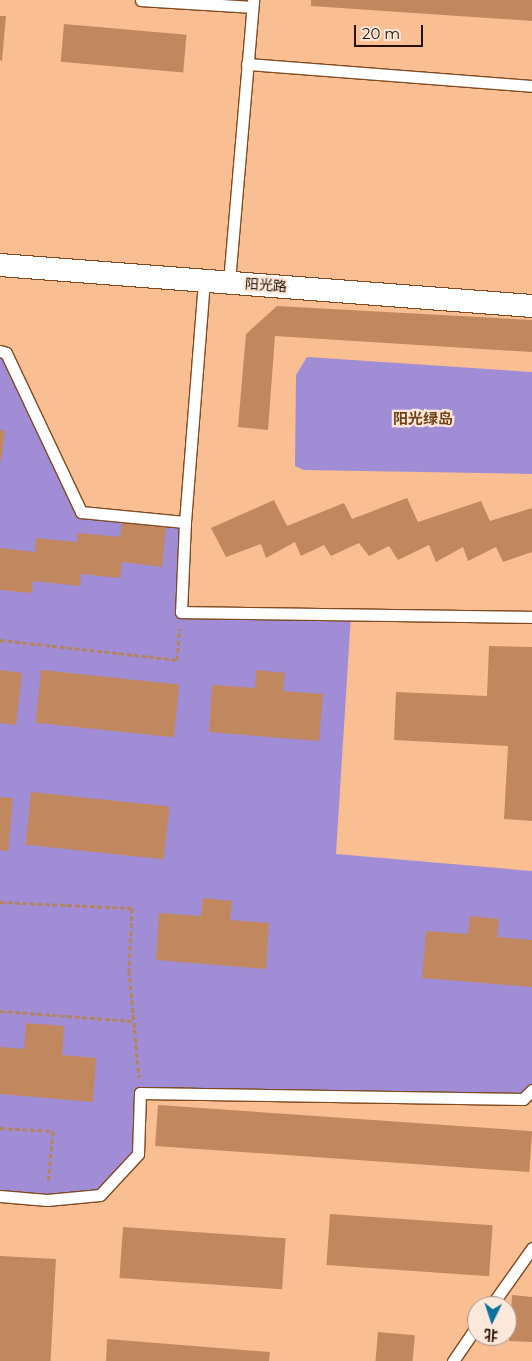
<!DOCTYPE html>
<html>
<head>
<meta charset="utf-8">
<style>
  body { margin:0 }
  #map { position:relative; width:532px; height:1361px; overflow:hidden; background:#fabe93; font-family:Montserrat,"Noto Sans SC",sans-serif }
  div>[style] { position:absolute }
  .green>* { inset:0; background:#a08dd5 }
  .building>* { inset:0; background:#c1885f; transform-origin:0 0 }
  .path>* { height:3px; margin-top:-1.5px; transform-origin:0; background:repeating-linear-gradient(90deg,#b38462 0 5px,transparent 0 7.5px) }
  .roads { filter:drop-shadow(1px 0 #7e4a21) drop-shadow(-1px 0 #7e4a21) drop-shadow(0 1px #7e4a21) drop-shadow(0 -1px #7e4a21) }
  .service>* { height:11px; margin:-5.5px; padding:0 5.5px; transform-origin:5.5px; border-radius:5.5px; background:#fff }
  .minor>* { height:22px; margin:-11px; padding:0 11px; transform-origin:11px; border-radius:11px; background:#fff }
  span { translate:-50% -50%; white-space:nowrap; text-align:center; line-height:1.15; -webkit-text-stroke:4.5px #fce9dc; paint-order:stroke }
  .street-label { font-size:14px; color:#240f01 }
  .neighbourhood-label { font-size:15px; color:#723f15; font-weight:700 }
  .north { position:absolute; left:467px; top:1296px; width:50px; height:50px; box-sizing:border-box; background:#fce9dc; border:1px solid #a69284; border-radius:50%; rotate:184deg; font-size:14px; font-weight:700; line-height:20px; text-align:center; color:#240f01 }
  .north::after { content:''; display:block; margin:auto; width:18px; height:22px; background:#0c719e; clip-path:polygon(50% 0,100% 100%,50% 72%,0 100%) }
  .scale { position:absolute; left:354px; top:25px; width:69px; height:22px; box-sizing:border-box; border:2px solid #240f01; border-top:0; padding-left:6px; font-size:15px; line-height:18px; white-space:nowrap; color:#240f01; -webkit-text-stroke:4px #fce9dc; paint-order:stroke }
</style>
</head>
<body>
<div id="map">
  <div class="green">
    <i style="clip-path:polygon(0 351px,80px 512px,185px 522px,181px 612px,351px 615px,336px 854px,532px 871px,532px 1090px,523px 1099px,141px 1093px,138px 1154px,100px 1195px,0 1196px)"></i>
    <i style="clip-path:polygon(307px 357px,532px 372px,532px 474px,304px 470px,295px 466px,296px 375px)"></i>
  </div>
  <div class="building">
    <i style="clip-path:polygon(311px 0,532px 0,532px 21px,311px 6px)"></i>
    <i style="clip-path:polygon(0 16px,6px 16px,2px 61px,0 60px)"></i>
    <i style="left:64px;top:24px;width:123px;height:38px;rotate:5deg"></i>
    <i style="clip-path:polygon(277px 306px,532px 320px,532px 352px,275px 336px,268px 430px,238px 427px,246px 334px)"></i>
    <i style="clip-path:polygon(0 430px,5px 431px,1px 461px,0 461px)"></i>
    <i style="clip-path:polygon(407px 498px,418px 522px,481px 501px,490px 521px,532px 508px,532px 552px,503px 562px,496px 547px,468px 561px,463px 547px,436px 562px,429px 545px,398px 560px,389px 546px,369px 556px,359px 543px,331px 556px,324px 545px,301px 556px,295px 542px,266px 558px,261px 544px,226px 557px,211px 528px,274px 500px,287px 526px,344px 503px,352px 519px)"></i>
    <i style="clip-path:polygon(122px 523px,166px 527px,162px 567px,122px 562px,120px 578px,81px 574px,80px 586px,33px 581px,32px 593px,0 590px,0 548px,35px 552px,36px 538px,77px 542px,78px 533px,120px 537px)"></i>
    <i style="clip-path:polygon(489px 646px,532px 647px,532px 821px,504px 819px,508px 746px,394px 740px,396px 692px,487px 696px)"></i>
    <i style="clip-path:polygon(0 670px,22px 673px,16px 725px,0 723px)"></i>
    <i style="left:41px;top:670px;width:139px;height:53px;rotate:6deg"></i>
    <i style="clip-path:polygon(256px 670px,285px 673px,283px 691px,323px 694px,319px 741px,209px 732px,212px 685px,255px 688px)"></i>
    <i style="left:31px;top:792px;width:139px;height:53px;rotate:6deg"></i>
    <i style="clip-path:polygon(0 797px,13px 798px,8px 851px,0 850px)"></i>
    <i style="clip-path:polygon(203px 898px,232px 901px,230px 920px,269px 923px,266px 969px,156px 960px,159px 913px,201px 916px)"></i>
    <i style="clip-path:polygon(470px 916px,499px 919px,497px 937px,532px 940px,532px 987px,422px 978px,426px 931px,468px 934px)"></i>
    <i style="clip-path:polygon(26px 1023px,64px 1026px,62px 1055px,96px 1058px,93px 1102px,0 1094px,0 1047px,24px 1049px)"></i>
    <i style="left:158px;top:1105px;width:375px;height:41px;rotate:4deg"></i>
    <i style="left:330px;top:1214px;width:163px;height:51px;rotate:4deg"></i>
    <i style="left:123px;top:1227px;width:163px;height:51px;rotate:4deg"></i>
    <i style="left:0;top:1256px;width:56px;height:105px;rotate:3deg"></i>
    <i style="clip-path:polygon(512px 1295px,532px 1297px,532px 1342px,509px 1341px)"></i>
    <i style="left:378px;top:1332px;width:37px;height:29px;rotate:5deg"></i>
    <i style="clip-path:polygon(107px 1339px,270px 1352px,269px 1361px,106px 1361px)"></i>
  </div>
  <div class="path">
    <i style="left:0;top:640px;width:178px;rotate:6.4deg"></i>
    <i style="left:177px;top:660px;width:32px;rotate:-85deg"></i>
    <i style="left:0;top:902px;width:132px;rotate:2.6deg"></i>
    <i style="left:132px;top:908px;width:62px;rotate:92.8deg"></i>
    <i style="left:129px;top:970px;width:108px;rotate:84.7deg"></i>
    <i style="left:0;top:1011px;width:134px;rotate:4.3deg"></i>
    <i style="left:0;top:1128px;width:53px;rotate:3.2deg"></i>
    <i style="left:53px;top:1131px;width:53px;rotate:95.4deg"></i>
  </div>
  <div class="roads">
    <div class="service">
      <i style="left:141px;top:0;width:111px;rotate:3.6deg"></i>
      <i style="left:247px;top:64px;width:286px;rotate:4.4deg"></i>
      <i style="left:229px;top:282px;width:283px;rotate:-85.1deg"></i>
      <i style="left:0;top:351px;width:6px;rotate:18deg"></i>
      <i style="left:6px;top:353px;width:176px;rotate:64.7deg"></i>
      <i style="left:81px;top:512px;width:104px;rotate:5.5deg"></i>
      <i style="left:185px;top:522px;width:90px;rotate:92.5deg"></i>
      <i style="left:181px;top:612px;width:351px;rotate:0.8deg"></i>
      <i style="left:185px;top:522px;width:242px;rotate:-85.5deg"></i>
      <i style="left:0;top:1196px;width:47px;rotate:4.9deg"></i>
      <i style="left:47px;top:1200px;width:53px;rotate:-5.4deg"></i>
      <i style="left:100px;top:1195px;width:56px;rotate:-47.2deg"></i>
      <i style="left:138px;top:1154px;width:61px;rotate:-88.1deg"></i>
      <i style="left:140px;top:1093px;width:383px;rotate:0.9deg"></i>
      <i style="left:523px;top:1099px;width:13px;rotate:-45deg"></i>
      <i style="left:491px;top:1306px;width:71px;rotate:-54.7deg"></i>
      <i style="left:453px;top:1361px;width:42px;rotate:-55.6deg"></i>
    </div>
    <div class="minor">
      <i style="left:0;top:265px;width:534px;rotate:4.41deg"></i>
    </div>
  </div>
  <div class="street-label">
    <span style="left:266px;top:285px;rotate:4deg">阳光路</span>
  </div>
  <div class="neighbourhood-label">
    <span style="left:423px;top:419px">阳光绿岛</span>
  </div>
  <div class="north">北</div>
  <div class="scale">20 m</div>
</div>
</body>
</html>
